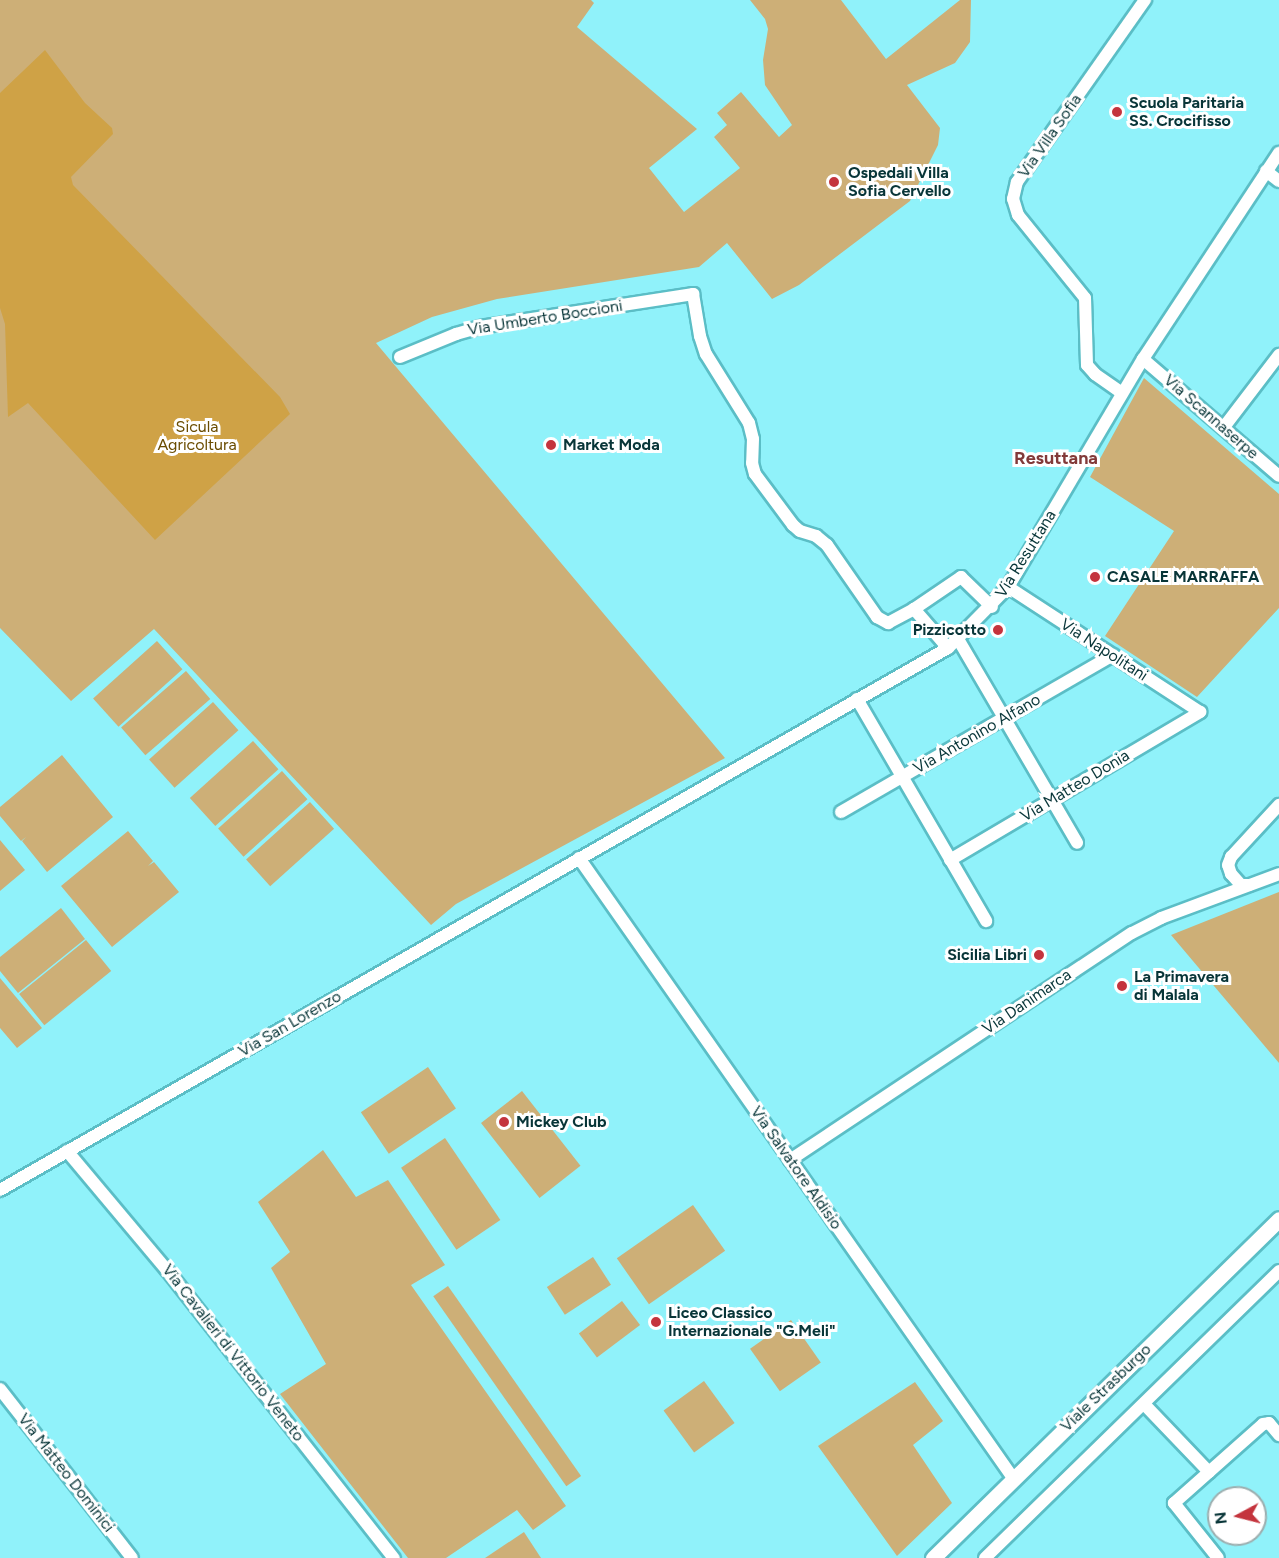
<!DOCTYPE html>
<html>
<head>
<meta charset="utf-8">
<style>
  body { margin:0 }
  #map { position:relative; width:1279px; height:1558px; overflow:hidden; background:#90f2fa; font-family:Figtree,sans-serif }
  div>[style] { position:absolute }
  .green>* { inset:0; background:#cdaf77; transform-origin:0 0 }
  .forest>* { inset:0; background:#cfa246 }
  .roads { filter:drop-shadow(2px 0 #5bbec6) drop-shadow(-2px 0 #5bbec6) drop-shadow(0 2px #5bbec6) drop-shadow(0 -2px #5bbec6) }
  .minor>* { height:12px; margin:-6px; padding:0 6px; transform-origin:6px; border-radius:6px; background:#fff }
  .tertiary>* { height:15px; margin:-7.5px; padding:0 7.5px; transform-origin:7.5px; border-radius:7.5px; background:#fff }
  .dots>* { width:16px; height:16px; translate:-50% -50%; box-sizing:border-box; border:3px solid #fff; border-radius:50% }
  span { translate:-50% -50%; white-space:nowrap; text-align:center; line-height:1.15; -webkit-text-stroke:6px #fff; paint-order:stroke }
  .poi-label { font-size:16px; color:#083538; font-weight:700 }
  .left { translate:0 -50%; text-align:left }
  .right { translate:-100% -50%; text-align:right }
  .street-label { font-size:16px; color:#083538 }
  .park-label { font-size:16px; color:#6a4c00 }
  .neighbourhood-label { font-size:18px; color:#823a39; font-weight:700 }
  .north { position:absolute; left:1207px; top:1486px; width:60px; height:60px; box-sizing:border-box; background:#fff; border:2px solid #9caeaf; border-radius:50%; rotate:263deg; font-size:16px; font-weight:700; line-height:24px; text-align:center; color:#083538 }
  .north::after { content:''; display:block; margin:auto; width:21px; height:27px; background:#c4343d; clip-path:polygon(50% 0,100% 100%,50% 72%,0 100%) }
</style>
</head>
<body>
<div id="map">
  <div class="green">
    <i style="clip-path:polygon(0 0,591px 0,594px 3px,577px 27px,697px 129px,649px 168px,684px 212px,740px 168px,714px 137px,727px 125px,717px 113px,741px 92px,779px 137px,792px 125px,765px 85px,763px 60px,768px 29px,765px 19px,750px 0,841px 0,886px 59px,960px 0,971px 0,970px 42px,955px 63px,907px 85px,940px 128px,938px 145px,910px 201px,799px 285px,772px 299px,727px 243px,699px 267px,497px 299px,432px 317px,376px 343px,725px 758px,456px 904px,431px 925px,154px 629px,71px 701px,0 628px)"></i>
    <i style="clip-path:polygon(1144px 378px,1279px 494px,1279px 608px,1197px 697px,1105px 636px,1174px 531px,1090px 477px)"></i>
    <i style="left:157px;top:641px;width:38px;height:86px;rotate:48deg"></i>
    <i style="left:186px;top:671px;width:37px;height:86px;rotate:49deg"></i>
    <i style="left:213px;top:702px;width:38px;height:86px;rotate:48deg"></i>
    <i style="left:253px;top:741px;width:38px;height:85px;rotate:48deg"></i>
    <i style="clip-path:polygon(62px 755px,113px 817px,47px 872px,22px 841px,26px 837px,21px 841px,0 816px,0 807px)"></i>
    <i style="left:282px;top:771px;width:38px;height:86px;rotate:48deg"></i>
    <i style="left:310px;top:802px;width:36px;height:86px;rotate:48deg"></i>
    <i style="clip-path:polygon(128px 831px,153px 861px,148px 866px,154px 862px,179px 892px,112px 947px,61px 886px)"></i>
    <i style="clip-path:polygon(0 840px,25px 870px,0 891px)"></i>
    <i style="clip-path:polygon(1279px 892px,1279px 1063px,1171px 935px)"></i>
    <i style="clip-path:polygon(61px 908px,85px 939px,18px 993px,0 971px,0 957px)"></i>
    <i style="left:86px;top:940px;width:40px;height:86px;rotate:51deg"></i>
    <i style="clip-path:polygon(0 978px,42px 1028px,17px 1048px,0 1028px)"></i>
    <i style="left:428px;top:1067px;width:50px;height:81px;rotate:56deg"></i>
    <i style="left:522px;top:1091px;width:95px;height:52px;rotate:52deg"></i>
    <i style="left:445px;top:1138px;width:99px;height:53px;rotate:56deg"></i>
    <i style="clip-path:polygon(323px 1150px,356px 1197px,388px 1180px,445px 1265px,411px 1285px,566px 1506px,533px 1530px,517px 1510px,446px 1558px,408px 1558px,280px 1394px,326px 1364px,271px 1268px,290px 1252px,258px 1202px)"></i>
    <i style="left:693px;top:1205px;width:56px;height:93px;rotate:55deg"></i>
    <i style="left:593px;top:1257px;width:33px;height:55px;rotate:57deg"></i>
    <i style="left:448px;top:1286px;width:232px;height:18px;rotate:55deg"></i>
    <i style="left:622px;top:1301px;width:30px;height:54px;rotate:53deg"></i>
    <i style="left:791px;top:1320px;width:52px;height:50px;rotate:55deg"></i>
    <i style="left:704px;top:1381px;width:52px;height:50px;rotate:54deg"></i>
    <i style="clip-path:polygon(915px 1382px,943px 1421px,913px 1445px,952px 1503px,897px 1556px,818px 1446px)"></i>
    <i style="clip-path:polygon(524px 1532px,541px 1558px,485px 1558px)"></i>
  </div>
  <div class="forest">
    <i style="clip-path:polygon(45px 50px,85px 103px,112px 128px,113px 134px,71px 177px,73px 185px,280px 397px,290px 414px,155px 540px,28px 403px,8px 417px,5px 324px,0 308px,0 93px)"></i>
  </div>
  <div class="roads">
    <div class="minor">
      <i style="left:1266px;top:171px;width:16px;rotate:38deg"></i>
      <i style="left:400px;top:357px;width:61px;rotate:-22.3deg"></i>
      <i style="left:456px;top:334px;width:25px;rotate:-16deg"></i>
      <i style="left:480px;top:327px;width:216px;rotate:-8.8deg"></i>
      <i style="left:693px;top:294px;width:43px;rotate:80.5deg"></i>
      <i style="left:700px;top:336px;width:19px;rotate:72deg"></i>
      <i style="left:706px;top:354px;width:81px;rotate:58.1deg"></i>
      <i style="left:749px;top:423px;width:16px;rotate:76deg"></i>
      <i style="left:753px;top:439px;width:24px;rotate:92deg"></i>
      <i style="left:752px;top:463px;width:11px;rotate:75deg"></i>
      <i style="left:755px;top:474px;width:64px;rotate:53.3deg"></i>
      <i style="left:793px;top:525px;width:9px;rotate:41deg"></i>
      <i style="left:800px;top:531px;width:17px;rotate:17deg"></i>
      <i style="left:816px;top:536px;width:14px;rotate:39deg"></i>
      <i style="left:827px;top:545px;width:88px;rotate:55.2deg"></i>
      <i style="left:877px;top:617px;width:13px;rotate:29deg"></i>
      <i style="left:888px;top:623px;width:30px;rotate:-28deg"></i>
      <i style="left:1143px;top:359px;width:179px;rotate:40.7deg"></i>
      <i style="left:1122px;top:393px;width:33px;rotate:-145deg"></i>
      <i style="left:1095px;top:374px;width:12px;rotate:-132deg"></i>
      <i style="left:1087px;top:365px;width:67px;rotate:-91.7deg"></i>
      <i style="left:1085px;top:298px;width:107px;rotate:-128.9deg"></i>
      <i style="left:1018px;top:215px;width:17px;rotate:-107deg"></i>
      <i style="left:1013px;top:199px;width:17px;rotate:-77deg"></i>
      <i style="left:1017px;top:182px;width:223px;rotate:-54.9deg"></i>
      <i style="left:1224px;top:427px;width:91px;rotate:-52.6deg"></i>
      <i style="left:958px;top:639px;width:236px;rotate:59.7deg"></i>
      <i style="left:948px;top:648px;width:52px;rotate:-131.1deg"></i>
      <i style="left:914px;top:609px;width:57px;rotate:-34.2deg"></i>
      <i style="left:961px;top:577px;width:43px;rotate:44.1deg"></i>
      <i style="left:857px;top:699px;width:257px;rotate:59.8deg"></i>
      <i style="left:841px;top:812px;width:314px;rotate:-30deg"></i>
      <i style="left:579px;top:858px;width:757px;rotate:55.01deg"></i>
      <i style="left:950px;top:860px;width:291px;rotate:-30.6deg"></i>
      <i style="left:1200px;top:712px;width:229px;rotate:-146.9deg"></i>
      <i style="left:1249px;top:885px;width:8px;rotate:180deg"></i>
      <i style="left:1241px;top:885px;width:15px;rotate:-132deg"></i>
      <i style="left:1231px;top:874px;width:9px;rotate:-108deg"></i>
      <i style="left:1228px;top:865px;width:9px;rotate:-69deg"></i>
      <i style="left:1231px;top:857px;width:71px;rotate:-47.3deg"></i>
      <i style="left:67px;top:1151px;width:155px;rotate:50deg"></i>
      <i style="left:167px;top:1270px;width:367px;rotate:51.8deg"></i>
      <i style="left:790px;top:1160px;width:410px;rotate:-33.6deg"></i>
      <i style="left:1132px;top:933px;width:33px;rotate:-27deg"></i>
      <i style="left:1161px;top:918px;width:126px;rotate:-20.4deg"></i>
      <i style="left:0;top:1190px;width:1092px;rotate:-29.76deg"></i>
      <i style="left:948px;top:648px;width:86px;rotate:-45.5deg"></i>
      <i style="left:1008px;top:587px;width:265px;rotate:-59.4deg"></i>
      <i style="left:1143px;top:359px;width:247px;rotate:-56.6deg"></i>
      <i style="left:0;top:1389px;width:214px;rotate:52deg"></i>
      <i style="left:1144px;top:1404px;width:94px;rotate:46.3deg"></i>
      <i style="left:1209px;top:1472px;width:47px;rotate:138.5deg"></i>
      <i style="left:1174px;top:1503px;width:70px;rotate:51.3deg"></i>
      <i style="left:1209px;top:1472px;width:72px;rotate:-41.6deg"></i>
      <i style="left:1263px;top:1424px;width:6px;rotate:-9deg"></i>
      <i style="left:1269px;top:1423px;width:16px;rotate:50deg"></i>
      <i style="left:985px;top:1558px;width:411px;rotate:-44.3deg"></i>
    </div>
    <div class="tertiary">
      <i style="left:933px;top:1558px;width:484px;rotate:-44.4deg"></i>
    </div>
  </div>
  <div class="dots">
    <i style="left:1117px;top:112px;background:#c4343d"></i>
    <i style="left:834px;top:182px;background:#c4343d"></i>
    <i style="left:551px;top:445px;background:#c4343d"></i>
    <i style="left:1095px;top:577px;background:#c4343d"></i>
    <i style="left:998px;top:630px;background:#c4343d"></i>
    <i style="left:1039px;top:955px;background:#c4343d"></i>
    <i style="left:1122px;top:986px;background:#c4343d"></i>
    <i style="left:504px;top:1122px;background:#c4343d"></i>
    <i style="left:656px;top:1322px;background:#c4343d"></i>
  </div>
  <div class="poi-label">
    <span class="left" style="left:1129px;top:112px">Scuola Paritaria<br>SS. Crocifisso</span>
    <span class="left" style="left:848px;top:182px">Ospedali Villa<br>Sofia Cervello</span>
    <span class="left" style="left:563px;top:445px">Market Moda</span>
    <span class="left" style="left:1107px;top:577px">CASALE MARRAFFA</span>
    <span class="right" style="left:986px;top:630px">Pizzicotto</span>
    <span class="right" style="left:1027px;top:955px">Sicilia Libri</span>
    <span class="left" style="left:1134px;top:986px">La Primavera<br>di Malala</span>
    <span class="left" style="left:516px;top:1122px">Mickey Club</span>
    <span class="left" style="left:668px;top:1322px">Liceo Classico<br>Internazionale "G.Meli"</span>
  </div>
  <div class="street-label">
    <span style="left:1050px;top:136px;rotate:-55deg">Via Villa Sofia</span>
    <span style="left:545px;top:318px;rotate:-9deg">Via Umberto Boccioni</span>
    <span style="left:1211px;top:417px;rotate:41deg">Via Scannaserpe</span>
    <span style="left:1026px;top:554px;rotate:-58deg">Via Resuttana</span>
    <span style="left:1104px;top:650px;rotate:33deg">Via Napolitani</span>
    <span style="left:977px;top:734px;rotate:-30deg">Via Antonino Alfano</span>
    <span style="left:1075px;top:786px;rotate:-31deg">Via Matteo Donia</span>
    <span style="left:1027px;top:1002px;rotate:-34deg">Via Danimarca</span>
    <span style="left:290px;top:1024px;rotate:-30deg">Via San Lorenzo</span>
    <span style="left:796px;top:1168px;rotate:55deg">Via Salvatore Aldisio</span>
    <span style="left:233px;top:1353px;rotate:52deg">Via Cavalieri di Vittorio Veneto</span>
    <span style="left:1106px;top:1388px;rotate:-44deg">Viale Strasburgo</span>
    <span style="left:66px;top:1473px;rotate:52deg">Via Matteo Dominici</span>
  </div>
  <div class="park-label">
    <span style="left:197px;top:436px">Sicula<br>Agricoltura</span>
  </div>
  <div class="neighbourhood-label">
    <span style="left:1056px;top:458px">Resuttana</span>
  </div>
  <div class="north">N</div>
</div>
</body>
</html>
